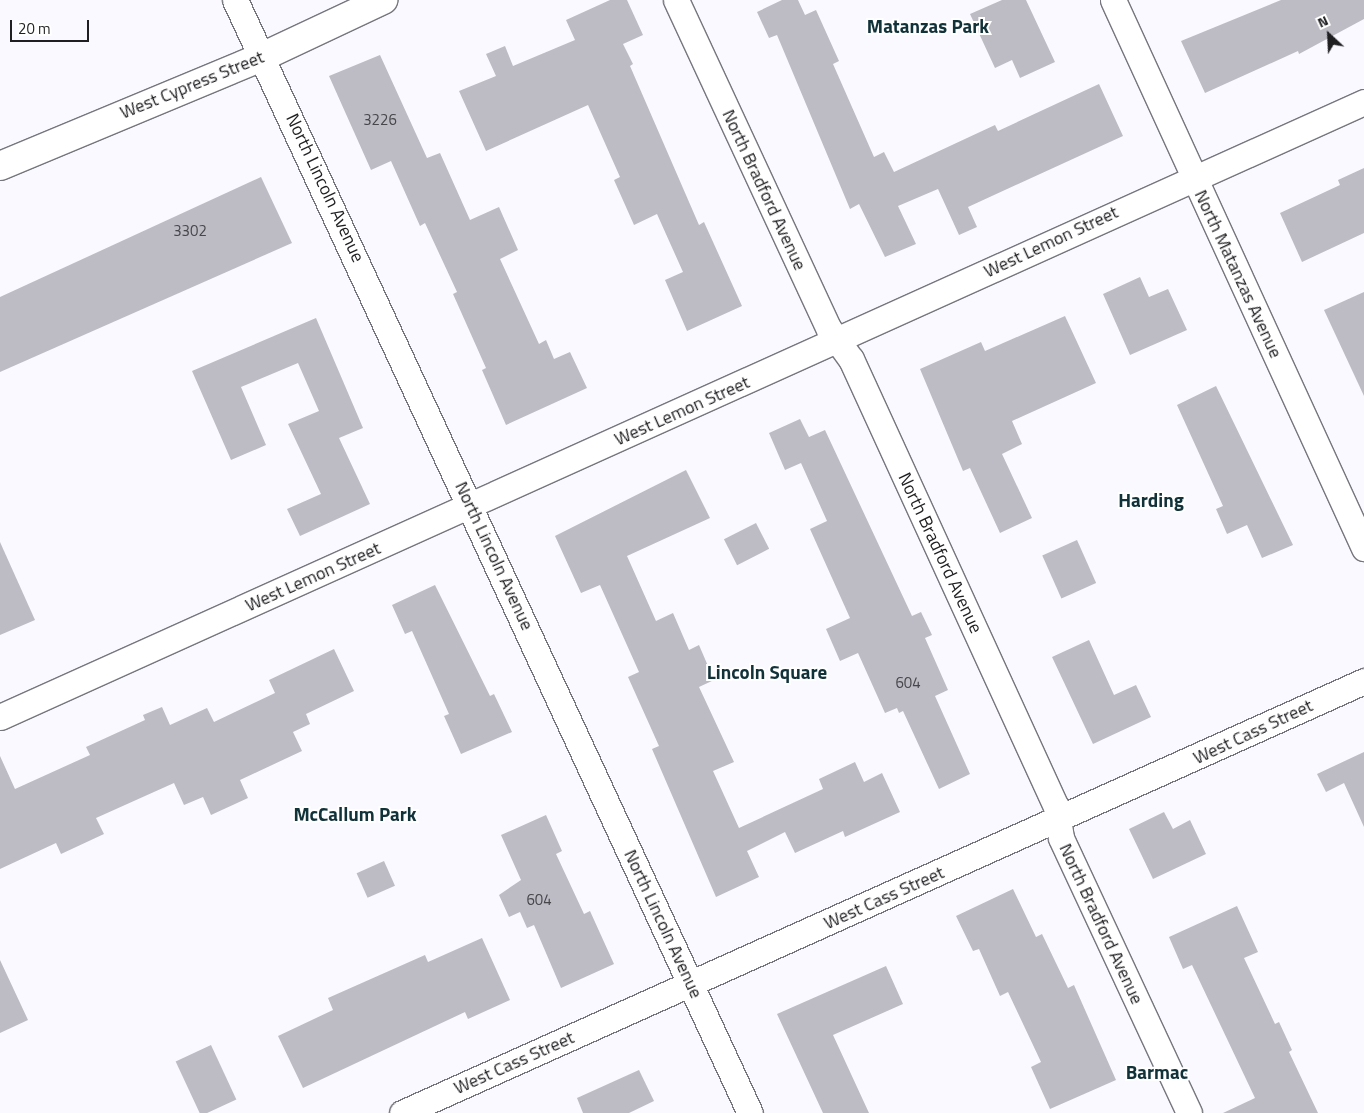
<!DOCTYPE html>
<html>
<head>
<meta charset="utf-8">
<style>
  body { margin:0 }
  #map { position:relative; width:1364px; height:1113px; overflow:hidden; background:#f9f9ff; font-family:"Titillium Web",sans-serif }
  div>[style] { position:absolute }
  .building>* { inset:0; background:#bdbcc5; transform-origin:0 0 }
  .roads { filter:drop-shadow(1px 0 #76767e) drop-shadow(-1px 0 #76767e) drop-shadow(0 1px #76767e) drop-shadow(0 -1px #76767e) }
  .minor>* { height:25px; margin:-12.5px; padding:0 12.5px; transform-origin:12.5px; border-radius:12.5px; background:#fff }
  .tertiary>* { height:28px; margin:-14px; padding:0 14px; transform-origin:14px; border-radius:14px; background:#fff }
  span { translate:-50% -50%; white-space:nowrap; text-align:center; line-height:1.15; -webkit-text-stroke:4px #fff; paint-order:stroke }
  .number-label { font-size:15px; color:#46464b }
  .number-label span { -webkit-text-stroke-width:0 }
  .street-label { font-size:18px; color:#1f1f22 }
  .neighbourhood-label { font-size:19px; color:#12323a; font-weight:700 }
  .north { position:absolute; left:1304px; top:10px; width:50px; height:50px; -webkit-text-stroke:4px #fff; paint-order:stroke; rotate:335deg; font-size:14px; font-weight:700; line-height:20px; text-align:center; color:#1f1f22 }
  .north::after { content:''; display:block; margin:auto; width:18px; height:22px; background:#1f1f22; clip-path:polygon(50% 0,100% 100%,50% 72%,0 100%) }
  .scale { position:absolute; left:10px; top:20px; width:79px; height:22px; box-sizing:border-box; border:2px solid #1f1f22; border-top:0; padding-left:6px; font-size:15px; line-height:18px; white-space:nowrap; color:#1f1f22; -webkit-text-stroke:4px #fff; paint-order:stroke }
</style>
</head>
<body>
<div id="map">
  <div class="building">
    <i style="clip-path:polygon(610px 0,627px 0,643px 35px,623px 44px,633px 64px,630px 66px,699px 225px,704px 222px,742px 306px,687px 331px,665px 280px,683px 272px,657px 214px,634px 225px,614px 180px,620px 177px,588px 105px,486px 151px,459px 91px,496px 76px,486px 54px,505px 46px,513px 66px,575px 40px,566px 20px)"></i>
    <i style="clip-path:polygon(782px 0,798px 0,805px 15px,816px 10px,839px 61px,833px 64px,874px 157px,884px 152px,894px 172px,995px 125px,998px 131px,1099px 84px,1123px 136px,968px 207px,977px 227px,959px 235px,938px 189px,898px 206px,916px 244px,885px 257px,859px 204px,850px 209px,777px 35px,769px 38px,757px 12px)"></i>
    <i style="clip-path:polygon(1002px 0,1026px 0,1055px 62px,1020px 78px,1012px 60px,995px 68px,970px 14px)"></i>
    <i style="clip-path:polygon(1281px 0,1364px 0,1364px 19px,1299px 54px,1298px 51px,1205px 93px,1181px 41px)"></i>
    <i style="clip-path:polygon(380px 55px,427px 158px,440px 153px,470px 220px,499px 207px,518px 250px,500px 259px,539px 344px,546px 340px,554px 359px,570px 352px,587px 388px,506px 425px,482px 370px,486px 368px,453px 294px,457px 292px,425px 223px,420px 226px,391px 161px,371px 170px,329px 76px)"></i>
    <i style="clip-path:polygon(1364px 168px,1364px 233px,1302px 262px,1280px 213px,1340px 185px,1338px 180px)"></i>
    <i style="clip-path:polygon(261px 177px,292px 243px,0 372px,0 297px)"></i>
    <i style="clip-path:polygon(1140px 277px,1149px 297px,1168px 289px,1187px 330px,1130px 355px,1103px 294px)"></i>
    <i style="clip-path:polygon(1364px 292px,1364px 396px,1324px 310px)"></i>
    <i style="clip-path:polygon(1065px 316px,1096px 383px,1012px 421px,1022px 444px,1002px 454px,1032px 518px,1000px 533px,970px 468px,963px 471px,920px 369px,981px 342px,985px 351px)"></i>
    <i style="clip-path:polygon(316px 318px,363px 428px,339px 438px,370px 504px,300px 536px,287px 509px,321px 494px,288px 424px,319px 411px,298px 363px,241px 387px,266px 445px,231px 460px,192px 371px)"></i>
    <i style="clip-path:polygon(1216px 386px,1293px 545px,1262px 558px,1247px 525px,1227px 534px,1216px 509px,1223px 506px,1177px 405px)"></i>
    <i style="clip-path:polygon(800px 419px,809px 437px,825px 430px,912px 616px,921px 612px,932px 635px,925px 638px,948px 690px,935px 696px,970px 774px,939px 789px,903px 711px,899px 713px,897px 708px,885px 713px,858px 653px,840px 661px,826px 629px,850px 618px,810px 529px,827px 521px,801px 463px,785px 470px,769px 433px)"></i>
    <i style="clip-path:polygon(686px 470px,710px 518px,627px 556px,656px 621px,673px 613px,689px 650px,699px 645px,714px 680px,699px 687px,734px 762px,713px 771px,739px 828px,823px 789px,819px 779px,855px 762px,864px 782px,882px 773px,900px 812px,845px 837px,843px 831px,795px 853px,785px 832px,747px 851px,759px 877px,716px 897px,652px 749px,659px 746px,628px 677px,639px 672px,600px 585px,581px 593px,555px 536px)"></i>
    <i style="left:756px;top:523px;width:29px;height:36px;rotate:63deg"></i>
    <i style="left:1077px;top:540px;width:47px;height:38px;rotate:66deg"></i>
    <i style="clip-path:polygon(0 542px,35px 620px,0 635px)"></i>
    <i style="clip-path:polygon(435px 585px,490px 696px,494px 694px,512px 732px,461px 754px,444px 716px,449px 714px,412px 631px,405px 634px,392px 605px)"></i>
    <i style="clip-path:polygon(1089px 640px,1114px 695px,1136px 685px,1151px 717px,1093px 744px,1052px 657px)"></i>
    <i style="clip-path:polygon(334px 649px,354px 691px,306px 714px,310px 724px,293px 732px,302px 751px,240px 780px,248px 798px,211px 815px,203px 797px,184px 805px,174px 783px,96px 818px,104px 834px,61px 854px,56px 843px,0 869px,0 756px,15px 789px,90px 755px,86px 747px,145px 720px,143px 715px,162px 707px,170px 725px,207px 708px,214px 722px,275px 693px,269px 680px)"></i>
    <i style="clip-path:polygon(1364px 752px,1364px 827px,1344px 783px,1326px 792px,1317px 774px)"></i>
    <i style="clip-path:polygon(1164px 812px,1173px 829px,1190px 820px,1206px 854px,1153px 879px,1129px 829px)"></i>
    <i style="clip-path:polygon(546px 815px,562px 851px,556px 854px,584px 914px,590px 911px,614px 964px,561px 988px,534px 925px,527px 928px,520px 912px,509px 917px,499px 895px,521px 880px,501px 835px)"></i>
    <i style="left:384px;top:861px;width:27px;height:30px;rotate:66deg"></i>
    <i style="clip-path:polygon(1013px 889px,1036px 937px,1042px 934px,1068px 988px,1074px 985px,1116px 1080px,1050px 1109px,1031px 1067px,1041px 1062px,1008px 992px,1000px 996px,979px 949px,973px 951px,956px 916px)"></i>
    <i style="clip-path:polygon(1237px 906px,1258px 952px,1244px 958px,1275px 1024px,1279px 1022px,1292px 1050px,1289px 1052px,1318px 1113px,1223px 1113px,1255px 1098px,1192px 965px,1183px 969px,1169px 937px)"></i>
    <i style="clip-path:polygon(482px 938px,510px 1000px,468px 1019px,465px 1012px,303px 1088px,278px 1036px,333px 1010px,328px 998px,425px 955px,428px 962px)"></i>
    <i style="clip-path:polygon(0 960px,28px 1020px,0 1033px)"></i>
    <i style="clip-path:polygon(886px 966px,903px 1004px,833px 1035px,869px 1113px,823px 1113px,777px 1014px)"></i>
    <i style="left:211px;top:1045px;width:60px;height:39px;rotate:65deg"></i>
    <i style="clip-path:polygon(639px 1070px,654px 1101px,629px 1113px,583px 1113px,577px 1098px)"></i>
  </div>
  <div class="roads">
    <div class="minor">
      <i style="left:235px;top:0;width:1226px;rotate:65.17deg"></i>
      <i style="left:676px;top:0;width:363px;rotate:65.1deg"></i>
      <i style="left:829px;top:329px;width:37px;rotate:54deg"></i>
      <i style="left:851px;top:359px;width:492px;rotate:65.4deg"></i>
      <i style="left:1056px;top:806px;width:32px;rotate:81deg"></i>
      <i style="left:1061px;top:838px;width:303px;rotate:65deg"></i>
      <i style="left:1113px;top:0;width:603px;rotate:65.39deg"></i>
      <i style="left:0;top:717px;width:1496px;rotate:-24.27deg"></i>
      <i style="left:402px;top:1113px;width:1055px;rotate:-24.18deg"></i>
    </div>
    <div class="tertiary">
      <i style="left:0;top:166px;width:286px;rotate:-22.6deg"></i>
      <i style="left:264px;top:56px;width:132px;rotate:-25.2deg"></i>
    </div>
  </div>
  <div class="number-label">
    <span style="left:380px;top:120px">3226</span>
    <span style="left:190px;top:231px">3302</span>
    <span style="left:908px;top:683px">604</span>
    <span style="left:539px;top:900px">604</span>
  </div>
  <div class="street-label">
    <span style="left:192px;top:85px;rotate:-22deg">West Cypress Street</span>
    <span style="left:325px;top:188px;rotate:65deg">North Lincoln Avenue</span>
    <span style="left:764px;top:190px;rotate:65deg">North Bradford Avenue</span>
    <span style="left:1051px;top:242px;rotate:-25deg">West Lemon Street</span>
    <span style="left:1238px;top:274px;rotate:65deg">North Matanzas Avenue</span>
    <span style="left:682px;top:411px;rotate:-24deg">West Lemon Street</span>
    <span style="left:940px;top:553px;rotate:65deg">North Bradford Avenue</span>
    <span style="left:494px;top:556px;rotate:65deg">North Lincoln Avenue</span>
    <span style="left:313px;top:577px;rotate:-24deg">West Lemon Street</span>
    <span style="left:1253px;top:732px;rotate:-25deg">West Cass Street</span>
    <span style="left:884px;top:898px;rotate:-24deg">West Cass Street</span>
    <span style="left:663px;top:924px;rotate:65deg">North Lincoln Avenue</span>
    <span style="left:1101px;top:924px;rotate:65deg">North Bradford Avenue</span>
    <span style="left:514px;top:1063px;rotate:-24deg">West Cass Street</span>
  </div>
  <div class="neighbourhood-label">
    <span style="left:928px;top:26px">Matanzas Park</span>
    <span style="left:1151px;top:500px">Harding</span>
    <span style="left:767px;top:672px">Lincoln Square</span>
    <span style="left:355px;top:814px">McCallum Park</span>
    <span style="left:1157px;top:1072px">Barmac</span>
  </div>
  <div class="north">N</div>
  <div class="scale">20 m</div>
</div>
</body>
</html>
